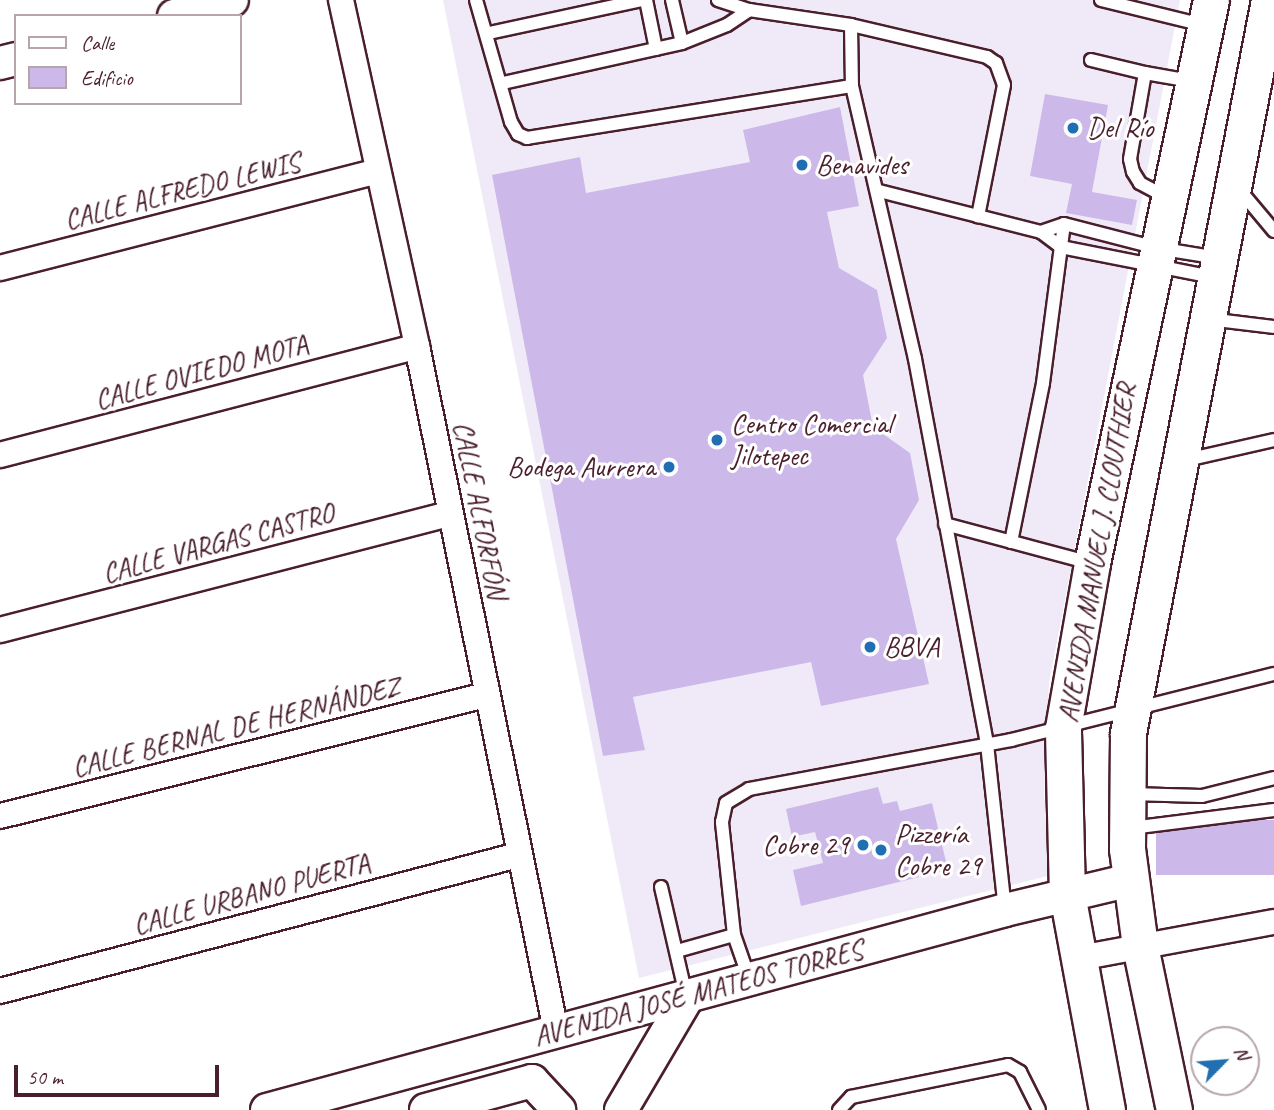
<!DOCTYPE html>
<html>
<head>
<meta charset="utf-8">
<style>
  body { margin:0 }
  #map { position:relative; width:1274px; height:1110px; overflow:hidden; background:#fff; font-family:Caveat,sans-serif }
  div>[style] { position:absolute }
  .built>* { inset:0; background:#f0eaf8 }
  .building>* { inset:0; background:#cdb9e9; transform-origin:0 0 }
  .roads { filter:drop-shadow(2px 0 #4a1f2b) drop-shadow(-2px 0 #4a1f2b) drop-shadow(0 2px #4a1f2b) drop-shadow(0 -2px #4a1f2b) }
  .service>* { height:12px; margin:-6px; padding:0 6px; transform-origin:6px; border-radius:6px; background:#fff }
  .minor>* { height:24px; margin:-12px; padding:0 12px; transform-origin:12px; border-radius:12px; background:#fff }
  .tertiary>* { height:32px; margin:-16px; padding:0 16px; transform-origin:16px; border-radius:16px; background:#fff }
  .secondary>* { height:35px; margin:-17.5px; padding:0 17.5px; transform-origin:17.5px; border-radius:17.5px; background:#fff }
  .dots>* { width:19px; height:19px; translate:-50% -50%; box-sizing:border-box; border:4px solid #fff; border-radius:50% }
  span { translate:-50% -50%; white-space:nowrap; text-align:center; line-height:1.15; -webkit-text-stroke:6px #fff; paint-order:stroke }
  .poi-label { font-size:28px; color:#4a1f2b }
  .left { translate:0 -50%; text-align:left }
  .right { translate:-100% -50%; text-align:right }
  .street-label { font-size:28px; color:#4a1f2b }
  .legend { position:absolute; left:14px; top:14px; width:228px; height:91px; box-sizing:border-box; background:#fff; border:2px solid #b7a5aa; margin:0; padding:9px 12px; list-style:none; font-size:21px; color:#4a1f2b }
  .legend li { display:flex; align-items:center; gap:14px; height:35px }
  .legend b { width:35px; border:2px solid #b7a5aa }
  .north { position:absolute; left:1190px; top:1026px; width:70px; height:70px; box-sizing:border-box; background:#fff; border:2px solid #b7a5aa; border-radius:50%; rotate:65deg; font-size:19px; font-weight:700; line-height:28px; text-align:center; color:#4a1f2b }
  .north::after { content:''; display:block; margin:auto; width:24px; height:32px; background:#1f6fb2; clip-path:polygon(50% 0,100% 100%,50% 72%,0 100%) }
  .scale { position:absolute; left:14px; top:1065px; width:205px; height:32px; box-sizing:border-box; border:4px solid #4a1f2b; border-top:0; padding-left:9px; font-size:21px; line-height:24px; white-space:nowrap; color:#4a1f2b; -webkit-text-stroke:5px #fff; paint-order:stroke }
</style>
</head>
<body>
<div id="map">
  <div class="built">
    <i style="clip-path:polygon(443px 0,1180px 0,1049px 683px,1044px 796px,1056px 874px,639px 978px)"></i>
  </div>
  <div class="building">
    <i style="clip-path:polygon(1045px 94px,1108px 105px,1092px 192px,1137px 200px,1132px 225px,1066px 213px,1072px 184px,1030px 176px)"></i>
    <i style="clip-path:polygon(840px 107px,859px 206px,827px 212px,839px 268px,877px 290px,887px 338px,863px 375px,873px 427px,910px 453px,919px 500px,896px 539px,929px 684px,821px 706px,811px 662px,633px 697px,645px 750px,603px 756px,492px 175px,580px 157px,586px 193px,750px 162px,743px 130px)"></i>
    <i style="clip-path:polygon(878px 787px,883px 804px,897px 801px,900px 811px,932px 803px,948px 870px,801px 906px,793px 870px,823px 863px,815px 832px,792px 837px,786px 809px)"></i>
    <i style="left:1274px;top:820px;width:55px;height:118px;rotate:90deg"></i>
  </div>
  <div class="roads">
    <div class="service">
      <i style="left:476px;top:0;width:127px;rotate:74deg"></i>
      <i style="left:511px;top:122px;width:14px;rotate:60deg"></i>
      <i style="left:518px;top:134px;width:10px;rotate:24deg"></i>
      <i style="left:527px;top:138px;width:329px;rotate:-9.1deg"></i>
      <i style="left:646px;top:0;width:50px;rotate:78.5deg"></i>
      <i style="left:672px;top:0;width:44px;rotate:76.9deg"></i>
      <i style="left:718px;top:0;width:33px;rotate:18deg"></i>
      <i style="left:749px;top:10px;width:103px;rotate:8.4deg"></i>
      <i style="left:851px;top:25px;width:140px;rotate:13.2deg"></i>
      <i style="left:987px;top:57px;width:11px;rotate:34deg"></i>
      <i style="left:996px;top:63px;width:23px;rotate:70deg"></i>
      <i style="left:1004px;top:85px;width:134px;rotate:101.2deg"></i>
      <i style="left:978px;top:216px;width:102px;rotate:-165.8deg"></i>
      <i style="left:1101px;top:0;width:105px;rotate:13.8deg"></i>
      <i style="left:851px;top:25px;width:61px;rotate:89.1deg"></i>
      <i style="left:852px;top:86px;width:280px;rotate:77deg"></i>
      <i style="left:915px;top:359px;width:392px;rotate:79.4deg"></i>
      <i style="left:987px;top:744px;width:167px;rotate:83.8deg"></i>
      <i style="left:489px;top:33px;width:157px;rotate:-12.2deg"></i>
      <i style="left:1091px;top:60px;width:56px;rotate:13.5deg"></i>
      <i style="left:503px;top:83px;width:183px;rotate:-12.6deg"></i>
      <i style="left:682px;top:43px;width:48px;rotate:-21.8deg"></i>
      <i style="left:727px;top:25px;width:27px;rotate:-34deg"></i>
      <i style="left:1238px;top:188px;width:56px;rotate:50.1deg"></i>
      <i style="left:1168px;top:198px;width:32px;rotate:-152deg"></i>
      <i style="left:1140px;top:183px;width:13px;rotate:-122deg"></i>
      <i style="left:1133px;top:172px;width:13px;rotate:-103deg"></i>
      <i style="left:1130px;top:159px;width:87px;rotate:-80.1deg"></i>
      <i style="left:1145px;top:73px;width:47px;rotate:9.9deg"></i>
      <i style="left:978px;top:216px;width:65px;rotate:14.3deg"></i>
      <i style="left:1041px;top:232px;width:25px;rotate:37deg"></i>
      <i style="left:1061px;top:247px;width:155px;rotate:11.2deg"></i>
      <i style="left:1041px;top:232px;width:24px;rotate:-19deg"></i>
      <i style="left:1064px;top:224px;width:96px;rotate:14.5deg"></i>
      <i style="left:1157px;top:248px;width:63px;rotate:9.2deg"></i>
      <i style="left:1208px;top:319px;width:66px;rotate:6.9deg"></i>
      <i style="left:1186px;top:460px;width:90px;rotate:-12.8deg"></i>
      <i style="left:945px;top:524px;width:151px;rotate:15deg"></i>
      <i style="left:1011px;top:542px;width:162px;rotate:-78.6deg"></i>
      <i style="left:1043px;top:383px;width:160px;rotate:-82.5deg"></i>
      <i style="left:1130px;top:794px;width:72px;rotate:1.6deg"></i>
      <i style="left:1202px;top:796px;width:74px;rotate:-14deg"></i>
      <i style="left:1131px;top:828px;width:144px;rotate:-7.2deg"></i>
      <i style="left:661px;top:887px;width:111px;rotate:77deg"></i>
      <i style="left:677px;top:951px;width:59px;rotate:-15.7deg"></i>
      <i style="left:749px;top:978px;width:46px;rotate:-109.2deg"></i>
      <i style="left:734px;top:935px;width:114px;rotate:-96.1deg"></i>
      <i style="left:722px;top:822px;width:19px;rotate:-78deg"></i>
      <i style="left:726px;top:803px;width:27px;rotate:-31deg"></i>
      <i style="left:749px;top:789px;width:267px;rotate:-10.6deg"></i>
      <i style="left:1011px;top:740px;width:271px;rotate:-14.1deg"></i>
      <i style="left:839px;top:1110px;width:18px;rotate:-47deg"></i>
      <i style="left:851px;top:1097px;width:160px;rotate:-11.5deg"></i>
      <i style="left:1008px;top:1065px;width:14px;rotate:30deg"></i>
      <i style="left:1020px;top:1072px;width:42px;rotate:63.4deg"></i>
    </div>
    <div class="minor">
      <i style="left:341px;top:0;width:354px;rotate:77.6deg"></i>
      <i style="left:417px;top:346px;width:699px;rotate:78.53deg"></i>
      <i style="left:0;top:268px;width:390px;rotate:-14.4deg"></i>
      <i style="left:0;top:455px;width:431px;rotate:-14.6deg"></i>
      <i style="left:0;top:630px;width:465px;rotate:-14.5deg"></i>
      <i style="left:0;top:816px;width:501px;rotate:-13.98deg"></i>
      <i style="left:1079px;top:958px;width:198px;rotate:-10.5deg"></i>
      <i style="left:0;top:991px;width:536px;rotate:-14.71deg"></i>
    </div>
    <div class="tertiary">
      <i style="left:174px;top:16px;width:60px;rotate:-15.4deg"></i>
      <i style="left:0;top:63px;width:16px;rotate:-14deg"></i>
      <i style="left:532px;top:1081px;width:40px;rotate:47deg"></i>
      <i style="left:267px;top:1110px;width:765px;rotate:-15.16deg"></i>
      <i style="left:1005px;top:910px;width:130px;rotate:-13.4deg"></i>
      <i style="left:426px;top:1110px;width:110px;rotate:-15.3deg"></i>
      <i style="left:621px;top:1110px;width:130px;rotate:-59.5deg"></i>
    </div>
    <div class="secondary">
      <i style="left:1107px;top:1110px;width:219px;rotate:-100.5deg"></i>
      <i style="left:1067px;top:895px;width:167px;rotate:-91.4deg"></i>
      <i style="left:1063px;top:728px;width:168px;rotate:-80deg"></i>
      <i style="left:1092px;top:563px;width:575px;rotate:-78.07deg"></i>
      <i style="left:1174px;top:1110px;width:167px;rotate:-101.7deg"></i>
      <i style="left:1140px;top:946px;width:98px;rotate:-97.6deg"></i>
      <i style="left:1127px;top:849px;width:116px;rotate:-89.5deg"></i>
      <i style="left:1128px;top:733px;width:746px;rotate:-79.11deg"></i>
    </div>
  </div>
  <div class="dots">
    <i style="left:1073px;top:128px;background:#1f6fb2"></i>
    <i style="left:802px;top:165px;background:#1f6fb2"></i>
    <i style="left:717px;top:440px;background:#1f6fb2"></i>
    <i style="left:669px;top:467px;background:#1f6fb2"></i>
    <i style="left:870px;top:647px;background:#1f6fb2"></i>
    <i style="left:863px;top:845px;background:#1f6fb2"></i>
    <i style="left:881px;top:850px;background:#1f6fb2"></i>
  </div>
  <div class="poi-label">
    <span class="left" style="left:1087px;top:128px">Del Río</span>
    <span class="left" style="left:816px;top:165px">Benavides</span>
    <span class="left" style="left:731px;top:440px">Centro Comercial<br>Jilotepec</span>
    <span class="right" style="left:655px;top:467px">Bodega Aurrera</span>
    <span class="left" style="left:884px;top:647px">BBVA</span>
    <span class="left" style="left:895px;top:850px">Pizzería<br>Cobre 29</span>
    <span class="right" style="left:849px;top:845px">Cobre 29</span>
  </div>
  <div class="street-label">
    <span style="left:182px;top:191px;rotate:-14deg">CALLE ALFREDO LEWIS</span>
    <span style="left:201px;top:372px;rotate:-15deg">CALLE OVIEDO MOTA</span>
    <span style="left:480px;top:510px;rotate:79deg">CALLE ALFORFÓN</span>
    <span style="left:218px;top:543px;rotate:-15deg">CALLE VARGAS CASTRO</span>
    <span style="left:1097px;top:553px;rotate:-80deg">AVENIDA MANUEL J. CLOUTHIER</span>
    <span style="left:236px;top:727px;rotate:-14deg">CALLE BERNAL DE HERNÁNDEZ</span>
    <span style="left:251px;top:894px;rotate:-15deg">CALLE URBANO PUERTA</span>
    <span style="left:698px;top:993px;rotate:-15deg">AVENIDA JOSÉ MATEOS TORRES</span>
  </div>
  <ul class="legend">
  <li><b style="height:9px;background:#fff"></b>Calle</li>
  <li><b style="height:19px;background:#cdb9e9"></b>Edificio</li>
  </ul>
  <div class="north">N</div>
  <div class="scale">50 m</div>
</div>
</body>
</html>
